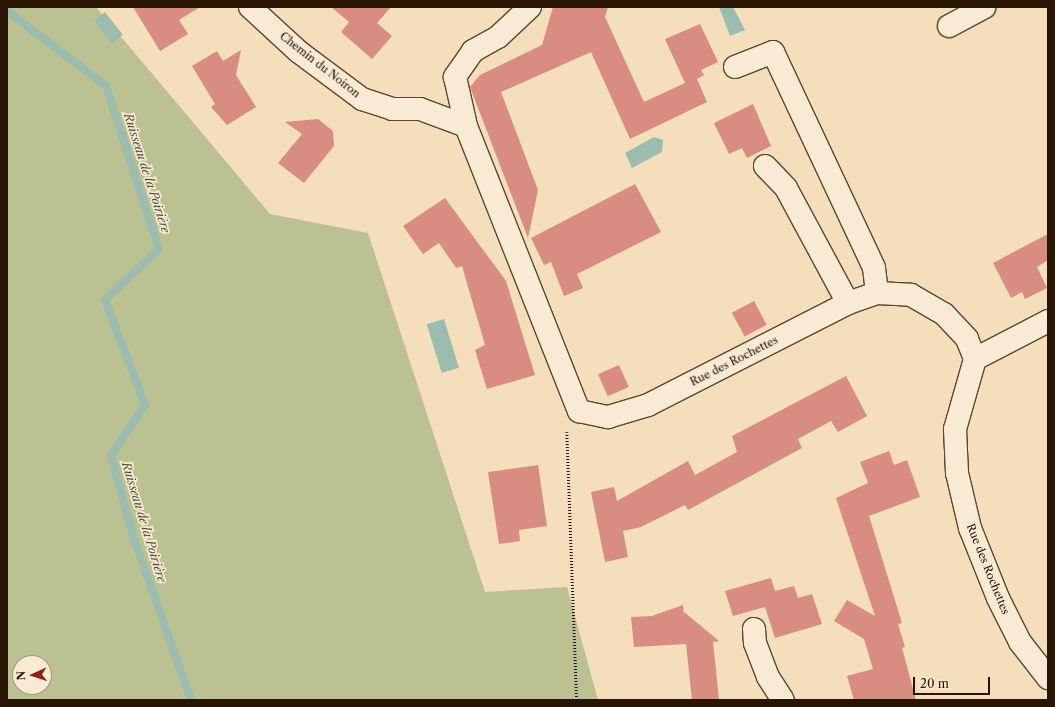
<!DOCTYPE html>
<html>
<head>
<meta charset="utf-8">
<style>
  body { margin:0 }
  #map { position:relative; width:1055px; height:707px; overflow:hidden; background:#f5debc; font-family:"Libre Caslon Text",serif }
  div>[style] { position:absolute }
  .green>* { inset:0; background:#bbc191 }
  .water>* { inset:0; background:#9cbcaf; transform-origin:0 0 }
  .stream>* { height:8px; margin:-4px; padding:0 4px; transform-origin:4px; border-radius:4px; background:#9cbcaf }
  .building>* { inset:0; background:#d98c81; transform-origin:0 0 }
  .path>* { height:2.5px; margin-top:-1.25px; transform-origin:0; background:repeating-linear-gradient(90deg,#291301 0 1px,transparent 0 3px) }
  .roads { filter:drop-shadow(1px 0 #5c4630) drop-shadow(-1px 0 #5c4630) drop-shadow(0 1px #5c4630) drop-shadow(0 -1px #5c4630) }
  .minor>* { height:22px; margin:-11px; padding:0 11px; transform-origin:11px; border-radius:11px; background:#f8ead3 }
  span { translate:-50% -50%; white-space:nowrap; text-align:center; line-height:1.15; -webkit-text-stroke:3.5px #f8ead3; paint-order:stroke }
  .street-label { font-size:11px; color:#291301 }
  .water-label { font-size:12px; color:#514e3e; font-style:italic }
  .frame { position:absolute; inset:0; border:8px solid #291301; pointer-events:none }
  .north { position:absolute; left:12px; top:655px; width:40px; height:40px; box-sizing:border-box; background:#f8ead3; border:1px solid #a5947f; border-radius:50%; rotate:267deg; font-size:11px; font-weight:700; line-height:16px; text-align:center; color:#291301 }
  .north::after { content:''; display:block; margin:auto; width:14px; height:18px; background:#8f2418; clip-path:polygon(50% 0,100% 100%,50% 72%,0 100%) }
  .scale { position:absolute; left:913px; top:677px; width:77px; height:18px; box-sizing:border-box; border:2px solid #291301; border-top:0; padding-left:5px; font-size:12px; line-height:14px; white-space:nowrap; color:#291301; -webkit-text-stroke:3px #f8ead3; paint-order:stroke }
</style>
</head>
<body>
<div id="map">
  <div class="green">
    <i style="clip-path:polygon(evenodd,7px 7px,96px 7px,270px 214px,368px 233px,485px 592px,567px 587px,598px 700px,7px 700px,7px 7px,20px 663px,44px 663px,44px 687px,20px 687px,20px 663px)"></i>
  </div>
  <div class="water">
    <i style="clip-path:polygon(719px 7px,733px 7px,745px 30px,730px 36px)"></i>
    <i style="left:105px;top:12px;width:29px;height:14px;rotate:52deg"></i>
    <i style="clip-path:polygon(654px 137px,663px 140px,662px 152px,632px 168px,625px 153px)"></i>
    <i style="left:444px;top:319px;width:51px;height:18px;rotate:73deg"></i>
  </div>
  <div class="stream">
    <i style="left:7px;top:11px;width:124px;rotate:37.1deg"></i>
    <i style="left:106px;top:86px;width:171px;rotate:72deg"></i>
    <i style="left:159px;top:249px;width:74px;rotate:136.6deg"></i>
    <i style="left:105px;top:300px;width:112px;rotate:69.1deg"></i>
    <i style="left:145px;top:405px;width:61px;rotate:123.7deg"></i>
    <i style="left:111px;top:456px;width:86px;rotate:74.5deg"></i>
    <i style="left:134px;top:539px;width:171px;rotate:70.5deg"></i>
  </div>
  <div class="building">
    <i style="clip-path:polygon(133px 7px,200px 7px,179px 20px,188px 34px,160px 51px)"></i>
    <i style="clip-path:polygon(331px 7px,391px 7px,377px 23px,392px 36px,372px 59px,341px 32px,349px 22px)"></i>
    <i style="clip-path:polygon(553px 7px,608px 7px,605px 17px,644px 102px,685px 83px,665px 39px,700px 24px,718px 62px,701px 70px,704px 75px,697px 79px,707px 102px,630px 139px,591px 52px,501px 92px,538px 190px,528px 238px,470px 87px,480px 75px,542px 45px)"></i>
    <i style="clip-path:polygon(241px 50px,236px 75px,256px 107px,227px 125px,211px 107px,215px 104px,192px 66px,217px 51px,223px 61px)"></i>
    <i style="clip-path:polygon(753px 104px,771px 146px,747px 158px,742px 148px,729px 154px,714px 123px)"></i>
    <i style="clip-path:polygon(318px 119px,333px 131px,334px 146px,304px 183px,278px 163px,302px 134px,285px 122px)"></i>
    <i style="clip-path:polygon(635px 184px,661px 232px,577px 274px,583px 288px,564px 296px,551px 262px,544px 265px,531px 238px)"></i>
    <i style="clip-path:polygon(445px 198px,506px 281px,535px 375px,487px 389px,475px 350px,485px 345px,462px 266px,456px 268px,439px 243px,423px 254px,403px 226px)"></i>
    <i style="clip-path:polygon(1048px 234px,1048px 260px,1037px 267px,1047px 288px,1025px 299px,1022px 292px,1011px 298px,993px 263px)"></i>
    <i style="left:754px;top:301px;width:27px;height:25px;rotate:62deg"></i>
    <i style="left:619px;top:365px;width:24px;height:23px;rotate:66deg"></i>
    <i style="clip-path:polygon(846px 376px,867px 416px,838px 432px,831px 421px,798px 439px,802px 448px,688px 510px,685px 505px,641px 527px,623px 531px,628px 557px,605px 562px,591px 492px,614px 487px,617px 501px,688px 461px,695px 475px,737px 452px,732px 436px)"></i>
    <i style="clip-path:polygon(889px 451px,894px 465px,907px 460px,920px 497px,869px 516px,902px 623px,898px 624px,905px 647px,902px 648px,916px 700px,854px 700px,847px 676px,873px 669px,864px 639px,834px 621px,847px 600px,875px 616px,836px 498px,868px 483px,860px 462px)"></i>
    <i style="clip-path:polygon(538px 465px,547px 526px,519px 530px,520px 541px,499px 544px,488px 472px)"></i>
    <i style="clip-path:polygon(771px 578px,775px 591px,794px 586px,798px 598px,812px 594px,822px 624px,775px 638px,765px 607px,733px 616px,725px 591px)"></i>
    <i style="clip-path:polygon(683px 605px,684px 617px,684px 612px,719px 641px,713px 642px,719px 700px,692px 700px,686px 644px,634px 647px,631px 617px,652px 616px)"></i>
  </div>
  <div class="path">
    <i style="left:567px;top:432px;width:268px;rotate:87.9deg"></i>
  </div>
  <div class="roads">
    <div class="minor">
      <i style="left:250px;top:7px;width:67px;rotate:42.6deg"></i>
      <i style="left:299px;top:52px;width:79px;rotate:36.7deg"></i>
      <i style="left:362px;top:99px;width:32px;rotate:18deg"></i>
      <i style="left:392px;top:109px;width:28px"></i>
      <i style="left:420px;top:109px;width:49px;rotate:20.3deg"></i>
      <i style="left:530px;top:7px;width:44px;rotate:136.8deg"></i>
      <i style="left:498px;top:37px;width:29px;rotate:151deg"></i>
      <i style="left:473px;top:51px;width:32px;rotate:125deg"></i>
      <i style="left:455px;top:77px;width:50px;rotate:77.3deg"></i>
      <i style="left:466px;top:126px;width:307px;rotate:68.4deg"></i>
      <i style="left:579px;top:411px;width:30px;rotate:12deg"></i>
      <i style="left:608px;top:417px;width:42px;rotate:-16.7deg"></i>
      <i style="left:648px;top:405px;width:225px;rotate:-27deg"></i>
      <i style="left:848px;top:303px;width:31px;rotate:-19deg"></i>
      <i style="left:877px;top:293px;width:34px;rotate:3deg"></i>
      <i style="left:911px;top:295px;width:38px;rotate:30deg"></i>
      <i style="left:944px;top:314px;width:34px;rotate:47deg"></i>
      <i style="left:967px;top:339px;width:22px;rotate:68deg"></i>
      <i style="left:975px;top:359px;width:73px;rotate:105.9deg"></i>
      <i style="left:955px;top:429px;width:44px;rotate:87.4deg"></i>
      <i style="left:957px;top:473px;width:57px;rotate:76.7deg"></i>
      <i style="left:970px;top:528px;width:75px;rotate:68.2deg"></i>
      <i style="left:998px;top:598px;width:49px;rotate:63.4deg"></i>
      <i style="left:1020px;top:642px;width:46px;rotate:52.1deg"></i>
      <i style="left:949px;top:26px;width:40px;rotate:-28deg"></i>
      <i style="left:735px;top:67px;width:41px;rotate:-21.5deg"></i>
      <i style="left:773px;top:52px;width:238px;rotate:64.9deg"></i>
      <i style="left:874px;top:268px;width:25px;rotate:83deg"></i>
      <i style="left:765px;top:166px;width:30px;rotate:46deg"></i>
      <i style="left:786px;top:188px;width:131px;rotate:61.7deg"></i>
      <i style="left:975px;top:359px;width:82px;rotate:-27.5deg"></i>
      <i style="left:754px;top:629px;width:14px;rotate:86deg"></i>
      <i style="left:755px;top:643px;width:36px;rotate:69deg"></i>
      <i style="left:768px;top:677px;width:27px;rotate:57deg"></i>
    </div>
  </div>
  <div class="street-label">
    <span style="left:320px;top:65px;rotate:38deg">Chemin du Noiron</span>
    <span style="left:734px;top:361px;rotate:-27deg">Rue des Rochettes</span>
    <span style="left:988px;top:569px;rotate:68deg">Rue des Rochettes</span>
  </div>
  <div class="water-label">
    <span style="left:147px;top:173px;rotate:72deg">Ruisseau de la Poirière</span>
    <span style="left:144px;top:522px;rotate:73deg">Ruisseau de la Poirière</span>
  </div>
  <div class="frame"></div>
  <div class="north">N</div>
  <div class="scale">20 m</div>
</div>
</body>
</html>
